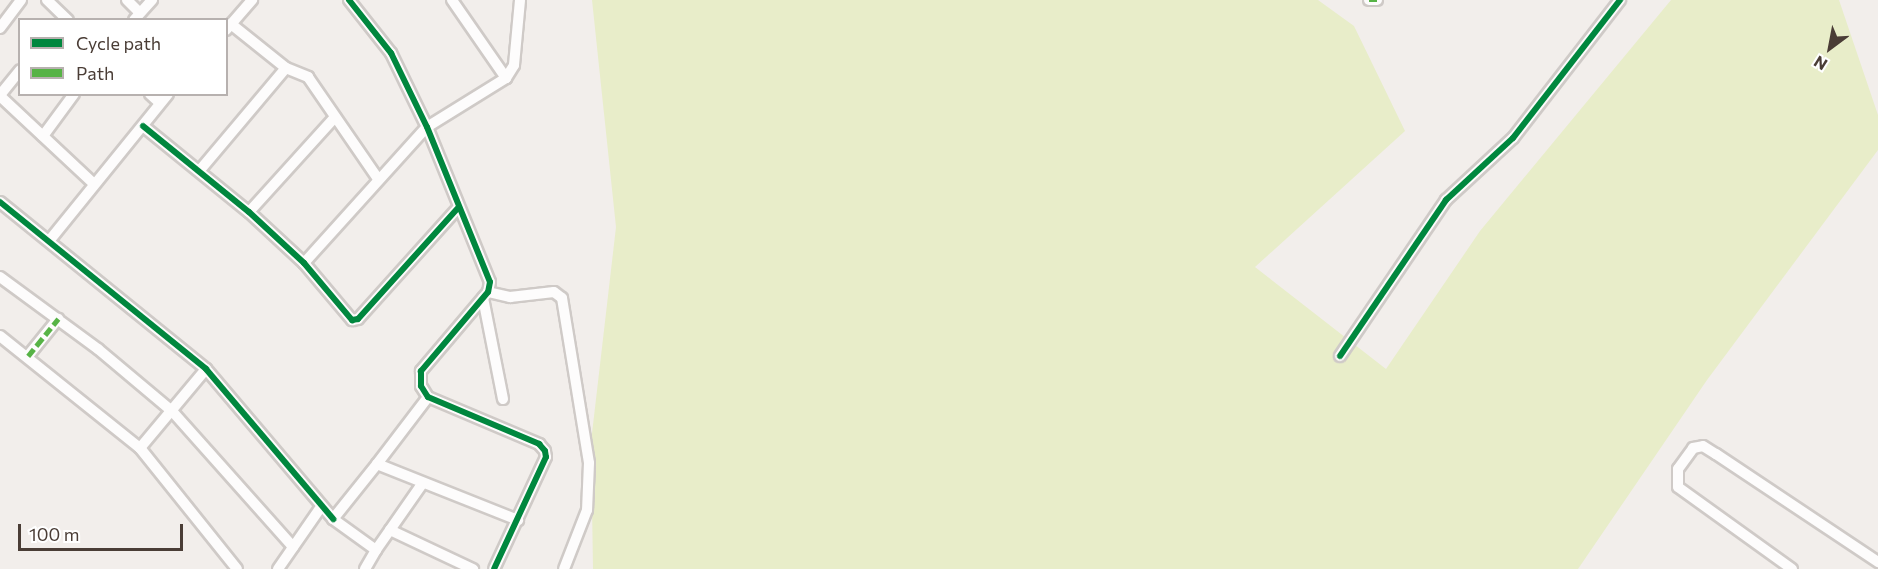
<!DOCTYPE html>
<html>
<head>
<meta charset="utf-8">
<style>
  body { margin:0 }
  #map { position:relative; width:1878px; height:569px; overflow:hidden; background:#f2eeeb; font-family:Commissioner,sans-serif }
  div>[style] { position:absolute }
  .green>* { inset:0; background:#e8edc9 }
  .roads { filter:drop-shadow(2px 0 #cfcac7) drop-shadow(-2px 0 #cfcac7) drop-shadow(0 2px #cfcac7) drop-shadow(0 -2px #cfcac7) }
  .minor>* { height:10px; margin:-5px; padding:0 5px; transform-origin:5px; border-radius:5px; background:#fdfcfc }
  .quiet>* { height:4.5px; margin-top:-2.25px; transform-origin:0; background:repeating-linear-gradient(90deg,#57b346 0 9px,transparent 0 13.5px) }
  .cycleway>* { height:6px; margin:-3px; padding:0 3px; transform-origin:3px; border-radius:3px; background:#00873e }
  span { translate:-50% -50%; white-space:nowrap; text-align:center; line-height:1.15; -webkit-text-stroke:4.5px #fff; paint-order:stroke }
  .legend { position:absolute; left:18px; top:18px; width:210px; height:78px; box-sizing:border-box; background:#fff; border:2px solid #b7b1af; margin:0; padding:8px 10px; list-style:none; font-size:18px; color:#4a3d36 }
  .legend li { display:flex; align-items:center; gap:12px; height:30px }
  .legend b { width:30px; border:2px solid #b7b1af }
  .north { position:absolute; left:1800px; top:18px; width:60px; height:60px; -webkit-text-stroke:4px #fff; paint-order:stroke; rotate:212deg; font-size:16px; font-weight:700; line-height:24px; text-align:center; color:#4a3d36 }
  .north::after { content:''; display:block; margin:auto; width:21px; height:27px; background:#4a3d36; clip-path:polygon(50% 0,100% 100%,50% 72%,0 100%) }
  .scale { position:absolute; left:18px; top:524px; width:165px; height:27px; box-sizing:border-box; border:3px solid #4a3d36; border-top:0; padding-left:8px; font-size:18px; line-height:21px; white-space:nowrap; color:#4a3d36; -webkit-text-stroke:4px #fff; paint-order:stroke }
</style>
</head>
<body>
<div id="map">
  <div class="green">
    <i style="clip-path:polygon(592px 0,1318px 0,1354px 26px,1405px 131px,1255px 267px,1386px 369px,1480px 231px,1671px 0,1839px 0,1878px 115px,1878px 150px,1707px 380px,1578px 569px,593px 569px,591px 442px,616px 227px)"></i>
  </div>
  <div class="roads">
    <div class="minor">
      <i style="left:47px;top:0;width:29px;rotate:44deg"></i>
      <i style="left:127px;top:0;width:18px;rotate:45deg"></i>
      <i style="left:349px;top:0;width:68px;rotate:51.6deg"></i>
      <i style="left:391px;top:53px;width:82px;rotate:64.1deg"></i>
      <i style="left:427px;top:127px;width:167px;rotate:67.9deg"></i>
      <i style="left:490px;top:282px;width:10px;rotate:101deg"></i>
      <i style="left:488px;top:292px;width:104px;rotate:130.3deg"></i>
      <i style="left:421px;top:371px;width:15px;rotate:90deg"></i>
      <i style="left:421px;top:386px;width:13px;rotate:58deg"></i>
      <i style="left:428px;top:397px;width:121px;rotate:22.9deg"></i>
      <i style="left:539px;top:444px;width:9px;rotate:49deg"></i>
      <i style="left:545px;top:451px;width:6px;rotate:81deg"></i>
      <i style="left:546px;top:457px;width:123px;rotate:114.9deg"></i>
      <i style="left:452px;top:0;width:95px;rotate:55.3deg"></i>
      <i style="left:1369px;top:0;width:8px"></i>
      <i style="left:134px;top:20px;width:27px;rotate:-48deg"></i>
      <i style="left:231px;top:24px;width:70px;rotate:38.7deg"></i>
      <i style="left:0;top:28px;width:35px;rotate:-53deg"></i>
      <i style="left:226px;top:30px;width:40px;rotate:-49deg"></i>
      <i style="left:150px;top:94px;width:13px;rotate:42deg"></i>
      <i style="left:0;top:95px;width:32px;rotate:-51deg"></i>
      <i style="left:0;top:96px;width:129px;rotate:43.1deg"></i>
      <i style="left:143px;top:126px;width:136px;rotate:39.1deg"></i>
      <i style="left:249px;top:212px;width:75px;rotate:42.8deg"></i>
      <i style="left:304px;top:263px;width:75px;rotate:49.9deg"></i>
      <i style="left:352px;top:320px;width:6px;rotate:-9deg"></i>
      <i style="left:358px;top:319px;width:149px;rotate:-48deg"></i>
      <i style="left:43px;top:136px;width:52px;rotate:-53.6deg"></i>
      <i style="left:200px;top:170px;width:133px;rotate:-49.9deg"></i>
      <i style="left:286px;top:68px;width:24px;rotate:22deg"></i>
      <i style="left:308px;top:77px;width:124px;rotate:55.5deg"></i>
      <i style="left:0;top:202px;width:265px;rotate:39deg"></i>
      <i style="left:206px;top:369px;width:197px;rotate:49.7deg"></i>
      <i style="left:249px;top:212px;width:128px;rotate:-47.8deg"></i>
      <i style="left:49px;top:241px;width:189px;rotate:-51deg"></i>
      <i style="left:304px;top:263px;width:183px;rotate:-47.9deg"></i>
      <i style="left:427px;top:127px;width:93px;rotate:-31.8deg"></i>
      <i style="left:506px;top:78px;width:15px;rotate:-58deg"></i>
      <i style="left:514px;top:65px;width:65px;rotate:-84.7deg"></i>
      <i style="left:0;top:277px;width:122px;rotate:36.3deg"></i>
      <i style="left:98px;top:349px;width:97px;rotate:40deg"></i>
      <i style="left:172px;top:411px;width:182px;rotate:48.3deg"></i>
      <i style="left:488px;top:292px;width:23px;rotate:13deg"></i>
      <i style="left:510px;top:297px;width:44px;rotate:-6.5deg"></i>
      <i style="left:554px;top:292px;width:10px;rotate:37deg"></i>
      <i style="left:562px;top:298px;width:167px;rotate:80.7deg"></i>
      <i style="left:589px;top:463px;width:47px;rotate:92.4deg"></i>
      <i style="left:587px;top:510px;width:63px;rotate:111.3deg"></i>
      <i style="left:483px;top:298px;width:103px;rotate:78.8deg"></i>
      <i style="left:0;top:336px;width:179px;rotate:38.7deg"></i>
      <i style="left:140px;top:448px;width:155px;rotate:51.3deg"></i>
      <i style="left:28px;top:356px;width:48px;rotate:-51deg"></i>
      <i style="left:1340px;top:356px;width:189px;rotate:-55.8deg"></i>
      <i style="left:1446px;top:200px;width:91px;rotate:-42.8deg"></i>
      <i style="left:1513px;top:138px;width:175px;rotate:-52.2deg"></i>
      <i style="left:140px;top:448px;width:103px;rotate:-50.1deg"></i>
      <i style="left:377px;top:464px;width:84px;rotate:-52.7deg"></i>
      <i style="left:390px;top:530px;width:92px;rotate:25.2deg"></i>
      <i style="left:376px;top:550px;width:80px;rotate:-55.1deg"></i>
      <i style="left:278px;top:569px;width:75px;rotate:-55.3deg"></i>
      <i style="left:365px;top:569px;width:22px;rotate:-60deg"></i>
      <i style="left:376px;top:550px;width:53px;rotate:-144.2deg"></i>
      <i style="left:333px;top:519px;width:70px;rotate:-51.3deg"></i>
      <i style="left:377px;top:464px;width:152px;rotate:21.7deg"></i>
      <i style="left:1792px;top:569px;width:140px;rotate:-144.3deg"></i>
      <i style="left:1678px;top:487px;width:18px;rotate:-90deg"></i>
      <i style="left:1678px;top:469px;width:26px;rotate:-54deg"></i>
      <i style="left:1693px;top:448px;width:10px;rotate:-11deg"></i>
      <i style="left:1703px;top:446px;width:15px;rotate:32deg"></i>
      <i style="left:1716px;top:454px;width:195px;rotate:33.7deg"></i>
    </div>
  </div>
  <div class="quiet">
    <i style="left:1369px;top:0;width:8px"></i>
    <i style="left:28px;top:356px;width:48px;rotate:-51deg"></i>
  </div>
  <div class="cycleway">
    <i style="left:349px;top:0;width:68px;rotate:51.6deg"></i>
    <i style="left:391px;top:53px;width:82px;rotate:64.1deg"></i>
    <i style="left:427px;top:127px;width:167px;rotate:67.9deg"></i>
    <i style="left:490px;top:282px;width:10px;rotate:101deg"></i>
    <i style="left:488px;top:292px;width:104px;rotate:130.3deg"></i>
    <i style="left:421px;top:371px;width:15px;rotate:90deg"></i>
    <i style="left:421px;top:386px;width:13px;rotate:58deg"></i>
    <i style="left:428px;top:397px;width:121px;rotate:22.9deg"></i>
    <i style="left:539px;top:444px;width:9px;rotate:49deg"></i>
    <i style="left:545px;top:451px;width:6px;rotate:81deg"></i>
    <i style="left:546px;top:457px;width:123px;rotate:114.9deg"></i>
    <i style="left:143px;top:126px;width:136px;rotate:39.1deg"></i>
    <i style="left:249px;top:212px;width:75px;rotate:42.8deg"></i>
    <i style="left:304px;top:263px;width:75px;rotate:49.9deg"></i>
    <i style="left:352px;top:320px;width:6px;rotate:-9deg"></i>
    <i style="left:358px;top:319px;width:149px;rotate:-48deg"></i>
    <i style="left:0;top:202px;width:265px;rotate:39deg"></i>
    <i style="left:206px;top:369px;width:197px;rotate:49.7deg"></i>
    <i style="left:1340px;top:356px;width:189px;rotate:-55.8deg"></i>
    <i style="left:1446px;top:200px;width:91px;rotate:-42.8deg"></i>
    <i style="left:1513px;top:138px;width:175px;rotate:-52.2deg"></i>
  </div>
  <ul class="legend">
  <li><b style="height:8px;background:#00873e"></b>Cycle path</li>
  <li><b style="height:8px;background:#57b346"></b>Path</li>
  </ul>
  <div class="north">N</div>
  <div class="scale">100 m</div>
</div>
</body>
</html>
